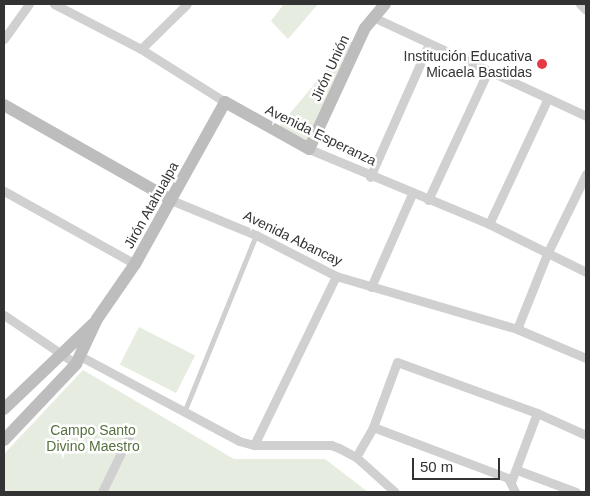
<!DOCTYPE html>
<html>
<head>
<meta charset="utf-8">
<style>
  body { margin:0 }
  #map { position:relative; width:590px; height:496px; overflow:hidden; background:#fff; font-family:Arial,sans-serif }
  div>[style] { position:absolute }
  .green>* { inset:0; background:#e6ecdf; transform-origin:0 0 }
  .lane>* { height:4.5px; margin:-2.25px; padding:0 2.25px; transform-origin:2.25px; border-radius:2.25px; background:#d0d0d0 }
  .street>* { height:9px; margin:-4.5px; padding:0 4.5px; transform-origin:4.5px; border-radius:4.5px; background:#d0d0d0 }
  .secondary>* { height:12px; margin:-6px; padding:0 6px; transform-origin:6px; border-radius:6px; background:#bdbdbd }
  .dots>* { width:14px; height:14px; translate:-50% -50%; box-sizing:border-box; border:2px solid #fff; border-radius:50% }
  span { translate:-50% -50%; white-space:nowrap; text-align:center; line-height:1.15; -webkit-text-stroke:5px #fff; paint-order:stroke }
  .poi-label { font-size:14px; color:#333 }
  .right { translate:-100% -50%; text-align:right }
  .street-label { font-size:14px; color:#333 }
  .park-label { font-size:14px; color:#56703f }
  .frame { position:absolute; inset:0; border:5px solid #333; pointer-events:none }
  .scale { position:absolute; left:412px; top:458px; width:88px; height:22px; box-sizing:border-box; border:2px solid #333; border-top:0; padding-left:6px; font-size:15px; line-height:18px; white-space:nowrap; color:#333; -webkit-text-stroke:4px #fff; paint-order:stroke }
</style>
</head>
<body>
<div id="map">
  <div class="green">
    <i style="clip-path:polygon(284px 4px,318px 4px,288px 39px,271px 21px)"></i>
    <i style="clip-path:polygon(350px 41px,355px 43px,306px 144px,278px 128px)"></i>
    <i style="left:139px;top:327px;width:63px;height:42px;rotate:27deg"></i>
    <i style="clip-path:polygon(83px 370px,234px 459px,325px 459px,368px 492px,4px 492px,4px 454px)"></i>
  </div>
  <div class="lane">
    <i style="left:185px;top:410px;width:189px;rotate:-67.9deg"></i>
  </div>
  <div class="street">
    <i style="left:54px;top:4px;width:98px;rotate:27.3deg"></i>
    <i style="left:141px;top:49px;width:99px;rotate:32.2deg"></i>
    <i style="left:580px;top:4px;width:8px;rotate:45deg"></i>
    <i style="left:373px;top:17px;width:235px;rotate:24.9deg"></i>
    <i style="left:4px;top:39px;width:43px;rotate:-54.5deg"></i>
    <i style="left:141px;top:49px;width:64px;rotate:-44.4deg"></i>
    <i style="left:309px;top:149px;width:195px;rotate:22.6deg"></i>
    <i style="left:489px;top:224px;width:108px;rotate:26.3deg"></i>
    <i style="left:370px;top:177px;width:145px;rotate:-66.1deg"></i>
    <i style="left:4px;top:191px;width:150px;rotate:29.1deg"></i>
    <i style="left:171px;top:200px;width:92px;rotate:22.4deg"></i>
    <i style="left:256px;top:235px;width:90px;rotate:27.1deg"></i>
    <i style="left:336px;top:276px;width:189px;rotate:16.3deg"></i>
    <i style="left:517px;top:329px;width:75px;rotate:22.8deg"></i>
    <i style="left:428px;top:200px;width:140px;rotate:-65.1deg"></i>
    <i style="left:489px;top:224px;width:139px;rotate:-64.9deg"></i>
    <i style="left:371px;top:287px;width:102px;rotate:-66.2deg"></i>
    <i style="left:4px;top:315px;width:87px;rotate:34.2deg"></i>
    <i style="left:517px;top:329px;width:81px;rotate:-68.2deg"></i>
    <i style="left:547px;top:254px;width:89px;rotate:-64deg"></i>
    <i style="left:80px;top:356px;width:180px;rotate:28.1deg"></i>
    <i style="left:239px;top:441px;width:16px;rotate:15deg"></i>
    <i style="left:254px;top:445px;width:77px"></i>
    <i style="left:331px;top:445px;width:9px;rotate:21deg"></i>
    <i style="left:339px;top:448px;width:19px;rotate:28deg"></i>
    <i style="left:356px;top:457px;width:52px;rotate:41.9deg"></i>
    <i style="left:373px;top:427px;width:144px;rotate:20.7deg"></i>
    <i style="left:508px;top:478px;width:16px;rotate:63deg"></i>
    <i style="left:254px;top:445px;width:188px;rotate:-64.1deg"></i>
    <i style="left:356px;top:457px;width:34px;rotate:-60deg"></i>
    <i style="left:373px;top:427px;width:69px;rotate:-69.7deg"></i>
    <i style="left:397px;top:362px;width:149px;rotate:20deg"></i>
    <i style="left:537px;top:413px;width:54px;rotate:24.2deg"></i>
    <i style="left:517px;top:470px;width:63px;rotate:20.4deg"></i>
    <i style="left:511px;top:482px;width:74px;rotate:-69.4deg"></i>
    <i style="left:102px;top:492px;width:64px;rotate:-64.2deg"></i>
  </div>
  <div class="secondary">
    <i style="left:4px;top:105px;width:192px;rotate:29.6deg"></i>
    <i style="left:4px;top:409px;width:124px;rotate:-43.7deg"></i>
    <i style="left:4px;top:440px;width:105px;rotate:-46.5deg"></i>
    <i style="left:76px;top:364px;width:50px;rotate:-65deg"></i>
    <i style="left:97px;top:319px;width:67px;rotate:-55.4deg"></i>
    <i style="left:135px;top:264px;width:185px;rotate:-60.9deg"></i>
    <i style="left:225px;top:102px;width:96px;rotate:29.2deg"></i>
    <i style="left:309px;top:149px;width:133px;rotate:-65.2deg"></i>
    <i style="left:365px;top:28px;width:31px;rotate:-50deg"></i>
  </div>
  <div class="dots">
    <i style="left:542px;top:64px;background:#e63946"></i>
  </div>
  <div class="poi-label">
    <span class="right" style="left:532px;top:64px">Institución Educativa<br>Micaela Bastidas</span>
  </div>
  <div class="street-label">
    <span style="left:330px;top:68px;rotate:-65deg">Jirón Unión</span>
    <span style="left:321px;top:135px;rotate:26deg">Avenida Esperanza</span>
    <span style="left:151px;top:205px;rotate:-61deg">Jirón Atahualpa</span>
    <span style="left:293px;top:238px;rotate:26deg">Avenida Abancay</span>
  </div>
  <div class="park-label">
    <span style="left:93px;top:438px">Campo Santo<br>Divino Maestro</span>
  </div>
  <div class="frame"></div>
  <div class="scale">50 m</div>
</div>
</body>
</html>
